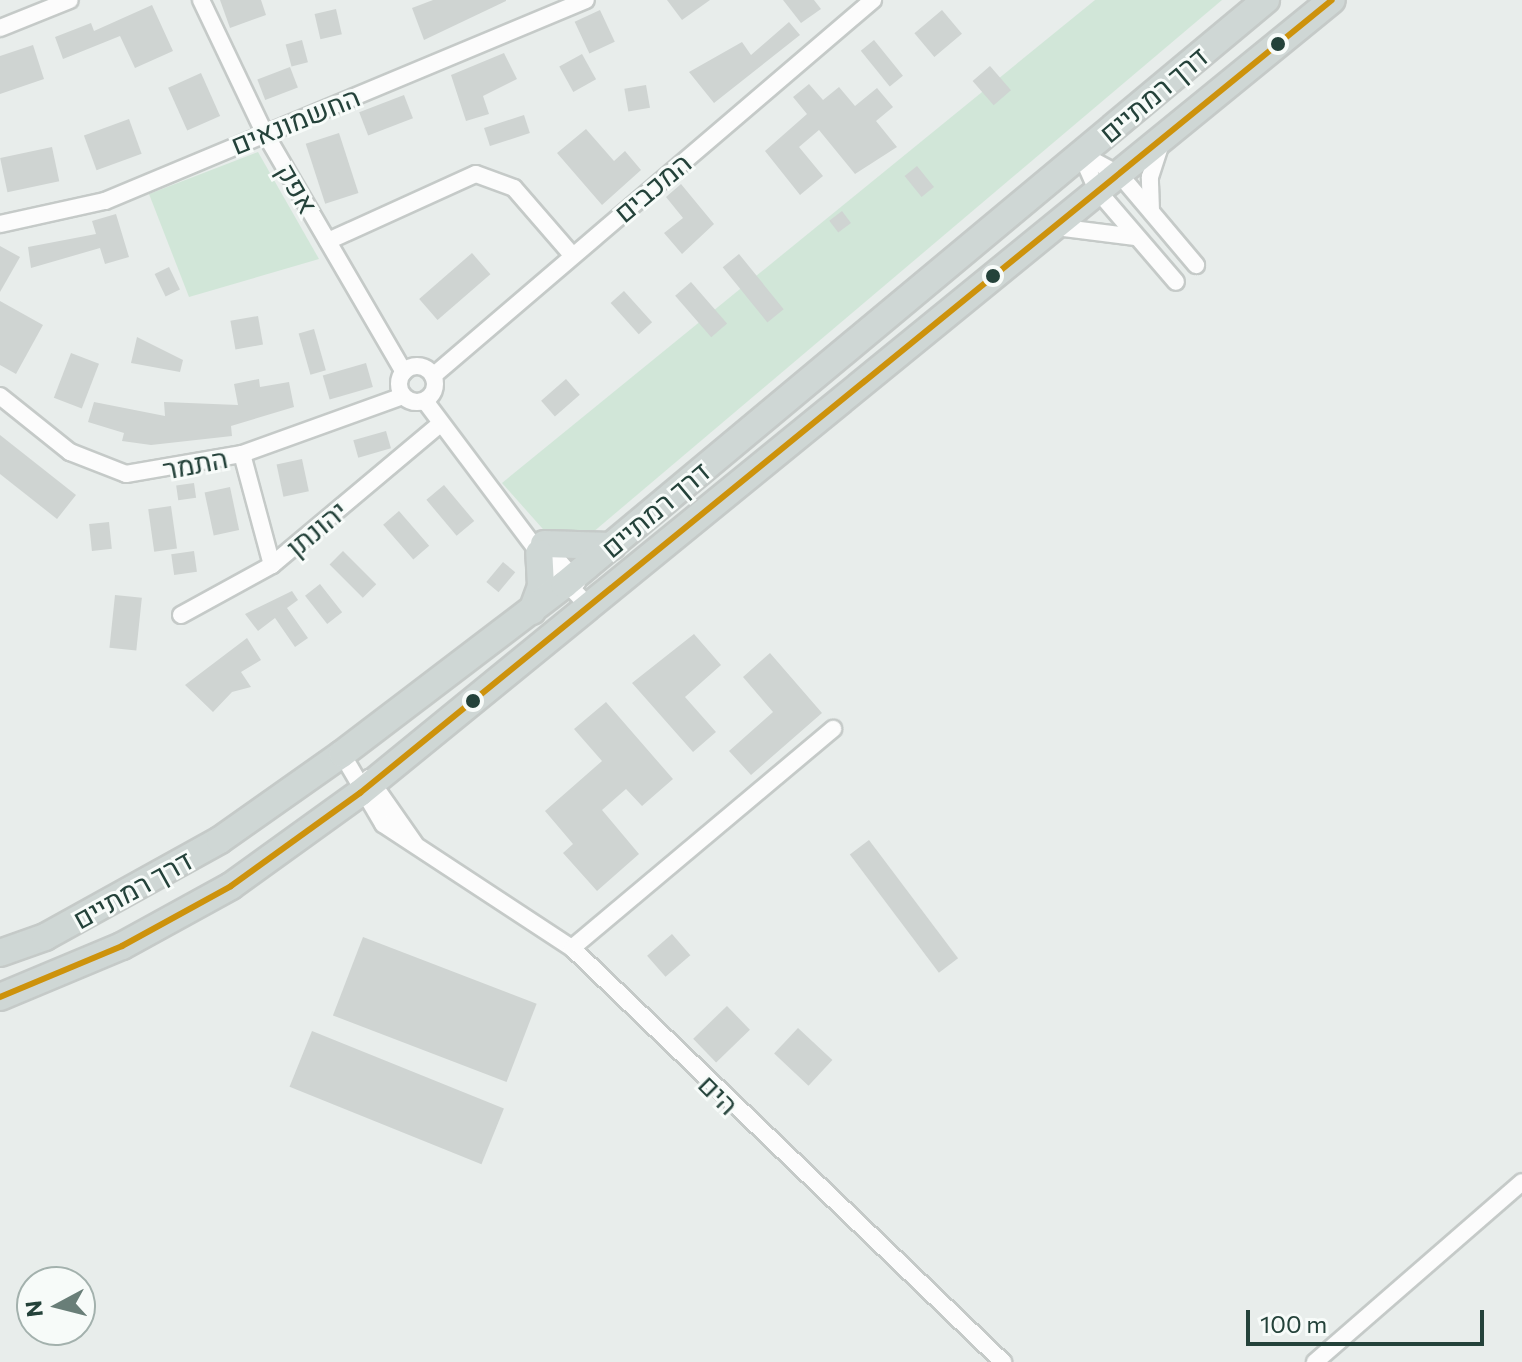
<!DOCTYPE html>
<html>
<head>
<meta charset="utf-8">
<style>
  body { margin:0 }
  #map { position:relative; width:1522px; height:1362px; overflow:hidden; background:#e8edeb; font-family:Commissioner,Heebo,sans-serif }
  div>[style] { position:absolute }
  .green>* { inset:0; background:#d1e6d8 }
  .building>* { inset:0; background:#cfd4d2; transform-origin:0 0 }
  .roads { filter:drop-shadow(2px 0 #c5cac8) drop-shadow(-2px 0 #c5cac8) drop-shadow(0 2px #c5cac8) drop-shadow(0 -2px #c5cac8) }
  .minor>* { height:16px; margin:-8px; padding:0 8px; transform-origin:8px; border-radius:8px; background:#fcfcfc }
  .minor>.ring { margin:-8px; padding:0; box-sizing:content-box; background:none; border:16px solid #fcfcfc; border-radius:50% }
  .primary>* { height:26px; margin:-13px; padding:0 13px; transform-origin:13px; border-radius:13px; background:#cfd7d5 }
  .bus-1>* { height:6px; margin:-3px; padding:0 3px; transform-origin:3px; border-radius:3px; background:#cd920c }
  .dots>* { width:22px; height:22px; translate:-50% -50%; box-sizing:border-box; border:4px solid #f7fbf9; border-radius:50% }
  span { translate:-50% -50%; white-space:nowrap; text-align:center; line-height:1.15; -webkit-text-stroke:6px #f7fbf9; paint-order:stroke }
  .street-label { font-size:28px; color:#24423a }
  .north { position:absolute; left:16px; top:1266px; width:80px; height:80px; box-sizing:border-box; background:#f7fbf9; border:2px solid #a3b1ad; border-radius:50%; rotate:263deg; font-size:22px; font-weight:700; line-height:32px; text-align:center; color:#24423a }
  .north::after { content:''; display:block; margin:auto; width:28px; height:36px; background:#697e78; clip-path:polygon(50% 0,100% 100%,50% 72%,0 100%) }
  .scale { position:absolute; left:1246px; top:1310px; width:238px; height:36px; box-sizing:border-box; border:4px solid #24423a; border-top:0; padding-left:10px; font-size:24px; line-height:28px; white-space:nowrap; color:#24423a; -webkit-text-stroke:6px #f7fbf9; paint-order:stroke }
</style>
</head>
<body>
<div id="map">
  <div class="green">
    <i style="clip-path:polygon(1095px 0,1222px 0,566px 555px,502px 483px)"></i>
    <i style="clip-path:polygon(258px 152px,319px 259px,189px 297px,149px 194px)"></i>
  </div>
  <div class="building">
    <i style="clip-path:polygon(220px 0,261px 0,266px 15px,230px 28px)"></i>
    <i style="clip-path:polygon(433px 0,506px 0,506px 1px,424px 40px,412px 8px)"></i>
    <i style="clip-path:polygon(667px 0,710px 0,682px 20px)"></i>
    <i style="clip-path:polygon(783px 0,814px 0,821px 9px,801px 23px)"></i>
    <i style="clip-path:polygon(152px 5px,173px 51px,135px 68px,120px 36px,63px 59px,55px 37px,91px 23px,94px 31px)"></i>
    <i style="left:336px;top:9px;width:26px;height:22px;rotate:77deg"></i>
    <i style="left:600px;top:10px;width:35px;height:28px;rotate:65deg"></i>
    <i style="left:942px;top:10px;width:31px;height:36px;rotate:50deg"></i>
    <i style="clip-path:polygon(789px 22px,800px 35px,714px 103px,689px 72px,742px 42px,751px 55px)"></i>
    <i style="left:302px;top:40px;width:23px;height:17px;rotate:75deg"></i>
    <i style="left:874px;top:40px;width:46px;height:17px;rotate:51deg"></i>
    <i style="clip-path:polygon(33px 45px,44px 79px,0 94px,0 56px)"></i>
    <i style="clip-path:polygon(504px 53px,517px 79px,483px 96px,489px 114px,466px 121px,451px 75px)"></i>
    <i style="left:582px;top:54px;width:29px;height:26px;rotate:61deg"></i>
    <i style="left:990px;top:66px;width:32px;height:23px;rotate:49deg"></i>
    <i style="left:290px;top:67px;width:22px;height:35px;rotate:69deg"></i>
    <i style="left:201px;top:73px;width:47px;height:36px;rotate:66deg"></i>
    <i style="clip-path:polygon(809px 84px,823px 100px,839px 87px,855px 106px,877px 88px,893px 107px,876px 121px,897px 147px,855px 174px,819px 130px,799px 147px,823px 176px,800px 195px,765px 151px,807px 114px,793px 97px)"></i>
    <i style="left:646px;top:85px;width:23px;height:22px;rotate:80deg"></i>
    <i style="left:404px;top:95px;width:25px;height:48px;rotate:69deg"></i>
    <i style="left:524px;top:115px;width:19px;height:42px;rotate:72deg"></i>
    <i style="left:129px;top:119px;width:37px;height:48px;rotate:70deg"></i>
    <i style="clip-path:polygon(586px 129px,614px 161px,625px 151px,641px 170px,602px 205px,557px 153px)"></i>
    <i style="left:339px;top:133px;width:63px;height:35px;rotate:72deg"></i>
    <i style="left:52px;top:147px;width:35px;height:53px;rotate:78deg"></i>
    <i style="left:917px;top:166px;width:27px;height:16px;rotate:51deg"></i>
    <i style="clip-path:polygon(681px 184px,714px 224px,682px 254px,664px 233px,683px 218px,666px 197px)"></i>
    <i style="left:842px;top:211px;width:15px;height:16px;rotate:53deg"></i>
    <i style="clip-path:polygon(116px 214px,129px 257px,105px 264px,100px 248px,31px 268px,28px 247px,96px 234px,92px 221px)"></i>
    <i style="clip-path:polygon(0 246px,20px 257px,0 292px)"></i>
    <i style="left:472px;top:253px;width:28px;height:70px;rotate:49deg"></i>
    <i style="left:739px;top:254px;width:71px;height:21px;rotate:51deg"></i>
    <i style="left:169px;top:267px;width:25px;height:16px;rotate:64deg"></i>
    <i style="left:691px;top:282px;width:55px;height:21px;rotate:49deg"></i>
    <i style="left:624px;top:291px;width:42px;height:18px;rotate:48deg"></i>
    <i style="clip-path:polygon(0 301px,43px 325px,16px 374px,0 365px)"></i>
    <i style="left:258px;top:316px;width:29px;height:28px;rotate:80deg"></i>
    <i style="left:314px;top:329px;width:43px;height:16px;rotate:74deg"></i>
    <i style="clip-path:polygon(137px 337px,183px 360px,180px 372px,131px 363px)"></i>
    <i style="left:71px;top:353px;width:30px;height:48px;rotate:21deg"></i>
    <i style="left:366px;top:363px;width:25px;height:45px;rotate:74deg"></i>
    <i style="clip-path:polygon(259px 379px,260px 387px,289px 382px,294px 407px,231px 426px,232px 436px,151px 445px,122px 441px,124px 433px,88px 422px,94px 402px,165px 416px,164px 402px,238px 405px,234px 384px)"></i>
    <i style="left:566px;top:379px;width:21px;height:33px;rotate:49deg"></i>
    <i style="left:386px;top:431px;width:18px;height:34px;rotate:74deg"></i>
    <i style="clip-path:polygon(0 435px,76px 495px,57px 519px,0 474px)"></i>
    <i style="left:302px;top:459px;width:33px;height:26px;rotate:78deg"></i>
    <i style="left:194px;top:483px;width:15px;height:18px;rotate:82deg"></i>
    <i style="left:444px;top:485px;width:47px;height:23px;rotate:50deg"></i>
    <i style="left:230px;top:487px;width:44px;height:26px;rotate:78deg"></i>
    <i style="left:171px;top:506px;width:43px;height:23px;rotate:82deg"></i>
    <i style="left:399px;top:511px;width:46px;height:21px;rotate:49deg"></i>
    <i style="left:109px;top:522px;width:27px;height:20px;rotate:84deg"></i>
    <i style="left:194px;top:551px;width:21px;height:23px;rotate:82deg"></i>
    <i style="left:343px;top:551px;width:47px;height:19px;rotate:45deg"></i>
    <i style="left:503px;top:562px;width:16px;height:26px;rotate:40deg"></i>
    <i style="left:320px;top:584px;width:36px;height:19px;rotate:52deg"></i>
    <i style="clip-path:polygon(292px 591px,298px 600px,287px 608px,308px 638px,295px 647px,275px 618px,258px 631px,245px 614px)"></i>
    <i style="left:115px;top:595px;width:27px;height:53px;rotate:6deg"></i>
    <i style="clip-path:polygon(694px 634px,721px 665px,685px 697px,716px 732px,693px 752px,632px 683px)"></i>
    <i style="clip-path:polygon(247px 638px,261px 660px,241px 672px,251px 687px,232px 692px,213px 712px,185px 685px)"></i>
    <i style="clip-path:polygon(770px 653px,822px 713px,751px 775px,729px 751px,773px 712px,743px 677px)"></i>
    <i style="clip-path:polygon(606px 702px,673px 779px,642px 806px,626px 789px,602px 810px,639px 854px,597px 891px,563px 853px,573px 844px,545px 811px,602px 761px,574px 729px)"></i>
    <i style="left:869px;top:840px;width:148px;height:24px;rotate:53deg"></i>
    <i style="left:672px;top:934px;width:28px;height:33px;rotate:49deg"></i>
    <i style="left:363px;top:937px;width:186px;height:84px;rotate:21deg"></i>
    <i style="left:727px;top:1006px;width:33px;height:47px;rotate:46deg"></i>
    <i style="left:798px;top:1028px;width:47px;height:35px;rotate:43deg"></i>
    <i style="left:312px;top:1031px;width:207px;height:60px;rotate:22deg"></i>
  </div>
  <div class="roads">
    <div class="minor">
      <i style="left:201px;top:0;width:144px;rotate:64.5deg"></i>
      <i style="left:263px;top:130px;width:280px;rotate:59.8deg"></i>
      <i style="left:0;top:28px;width:75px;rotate:-21.8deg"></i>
      <i style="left:1081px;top:154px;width:44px;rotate:28.3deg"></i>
      <i style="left:1120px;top:175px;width:118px;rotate:49.8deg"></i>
      <i style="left:1081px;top:154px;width:39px;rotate:66deg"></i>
      <i style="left:1097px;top:190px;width:121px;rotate:49.3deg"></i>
      <i style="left:1151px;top:211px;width:34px;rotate:-92deg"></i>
      <i style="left:1150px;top:177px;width:36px;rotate:-72deg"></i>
      <i style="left:0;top:224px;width:107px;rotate:-12.4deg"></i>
      <i style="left:105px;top:201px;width:521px;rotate:-22.68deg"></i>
      <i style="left:1056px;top:227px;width:80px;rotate:7.2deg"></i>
      <i style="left:328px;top:241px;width:162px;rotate:-24.4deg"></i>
      <i style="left:476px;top:174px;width:40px;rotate:20.2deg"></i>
      <i style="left:514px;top:188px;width:89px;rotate:49.1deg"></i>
      <i class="ring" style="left:399px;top:366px;width:20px;height:20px"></i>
      <i style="left:433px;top:376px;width:579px;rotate:-40.52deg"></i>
      <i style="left:0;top:396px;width:90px;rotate:38.7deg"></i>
      <i style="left:70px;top:452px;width:60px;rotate:21.4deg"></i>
      <i style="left:126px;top:474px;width:118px;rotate:-9.8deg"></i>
      <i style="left:242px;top:454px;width:171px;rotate:-19.8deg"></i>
      <i style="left:425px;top:401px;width:190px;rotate:53.1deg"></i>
      <i style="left:539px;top:553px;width:74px;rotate:47.2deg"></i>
      <i style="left:242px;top:454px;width:115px;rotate:74.9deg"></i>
      <i style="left:543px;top:543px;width:52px;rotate:48.9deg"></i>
      <i style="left:181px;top:615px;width:104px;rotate:-28.8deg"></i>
      <i style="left:272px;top:565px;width:218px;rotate:-40deg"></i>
      <i style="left:342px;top:754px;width:81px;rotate:59.6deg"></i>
      <i style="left:383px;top:824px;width:226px;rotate:33.3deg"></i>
      <i style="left:572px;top:948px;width:598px;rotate:43.85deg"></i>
      <i style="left:369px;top:778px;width:80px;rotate:55.1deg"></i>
      <i style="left:572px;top:948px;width:341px;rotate:-40deg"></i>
      <i style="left:1315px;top:1362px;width:274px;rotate:-41deg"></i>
    </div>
    <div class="primary">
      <i style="left:544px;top:544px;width:68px;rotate:1.7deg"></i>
      <i style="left:532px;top:611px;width:27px;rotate:-70deg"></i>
      <i style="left:541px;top:586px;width:33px;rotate:-93deg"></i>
      <i style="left:0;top:953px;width:48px;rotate:-19.6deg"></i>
      <i style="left:45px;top:937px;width:200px;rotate:-29deg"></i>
      <i style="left:220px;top:840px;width:149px;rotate:-35.2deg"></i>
      <i style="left:342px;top:754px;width:279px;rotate:-37.3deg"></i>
      <i style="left:564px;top:585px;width:914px;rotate:-39.81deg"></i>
      <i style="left:0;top:997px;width:132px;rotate:-22.7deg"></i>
      <i style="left:122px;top:946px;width:124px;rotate:-28.8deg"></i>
      <i style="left:231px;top:886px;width:159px;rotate:-35.8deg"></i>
      <i style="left:360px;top:793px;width:1254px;rotate:-39.21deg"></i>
    </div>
  </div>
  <div class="bus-1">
    <i style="left:0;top:997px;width:132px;rotate:-22.7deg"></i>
    <i style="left:122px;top:946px;width:124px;rotate:-28.8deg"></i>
    <i style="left:231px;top:886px;width:159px;rotate:-35.8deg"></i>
    <i style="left:360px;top:793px;width:1254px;rotate:-39.21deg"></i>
  </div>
  <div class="dots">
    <i style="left:1278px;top:44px;background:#24423a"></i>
    <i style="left:993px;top:276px;background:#24423a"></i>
    <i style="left:473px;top:701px;background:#24423a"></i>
  </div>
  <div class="street-label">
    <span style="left:1153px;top:94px;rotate:-40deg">דרך רמתיים</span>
    <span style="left:295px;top:120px;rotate:-22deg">החשמונאים</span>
    <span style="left:652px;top:187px;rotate:-40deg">המכבים</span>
    <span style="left:298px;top:188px;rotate:60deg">אפק</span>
    <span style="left:195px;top:463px;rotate:-11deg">התמר</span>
    <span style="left:655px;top:509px;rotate:-40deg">דרך רמתיים</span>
    <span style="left:316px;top:528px;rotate:-40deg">יהונתן</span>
    <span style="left:132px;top:889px;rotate:-29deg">דרך רמתיים</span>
    <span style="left:719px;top:1094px;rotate:45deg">הים</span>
  </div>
  <div class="north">N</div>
  <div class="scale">100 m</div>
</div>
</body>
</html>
